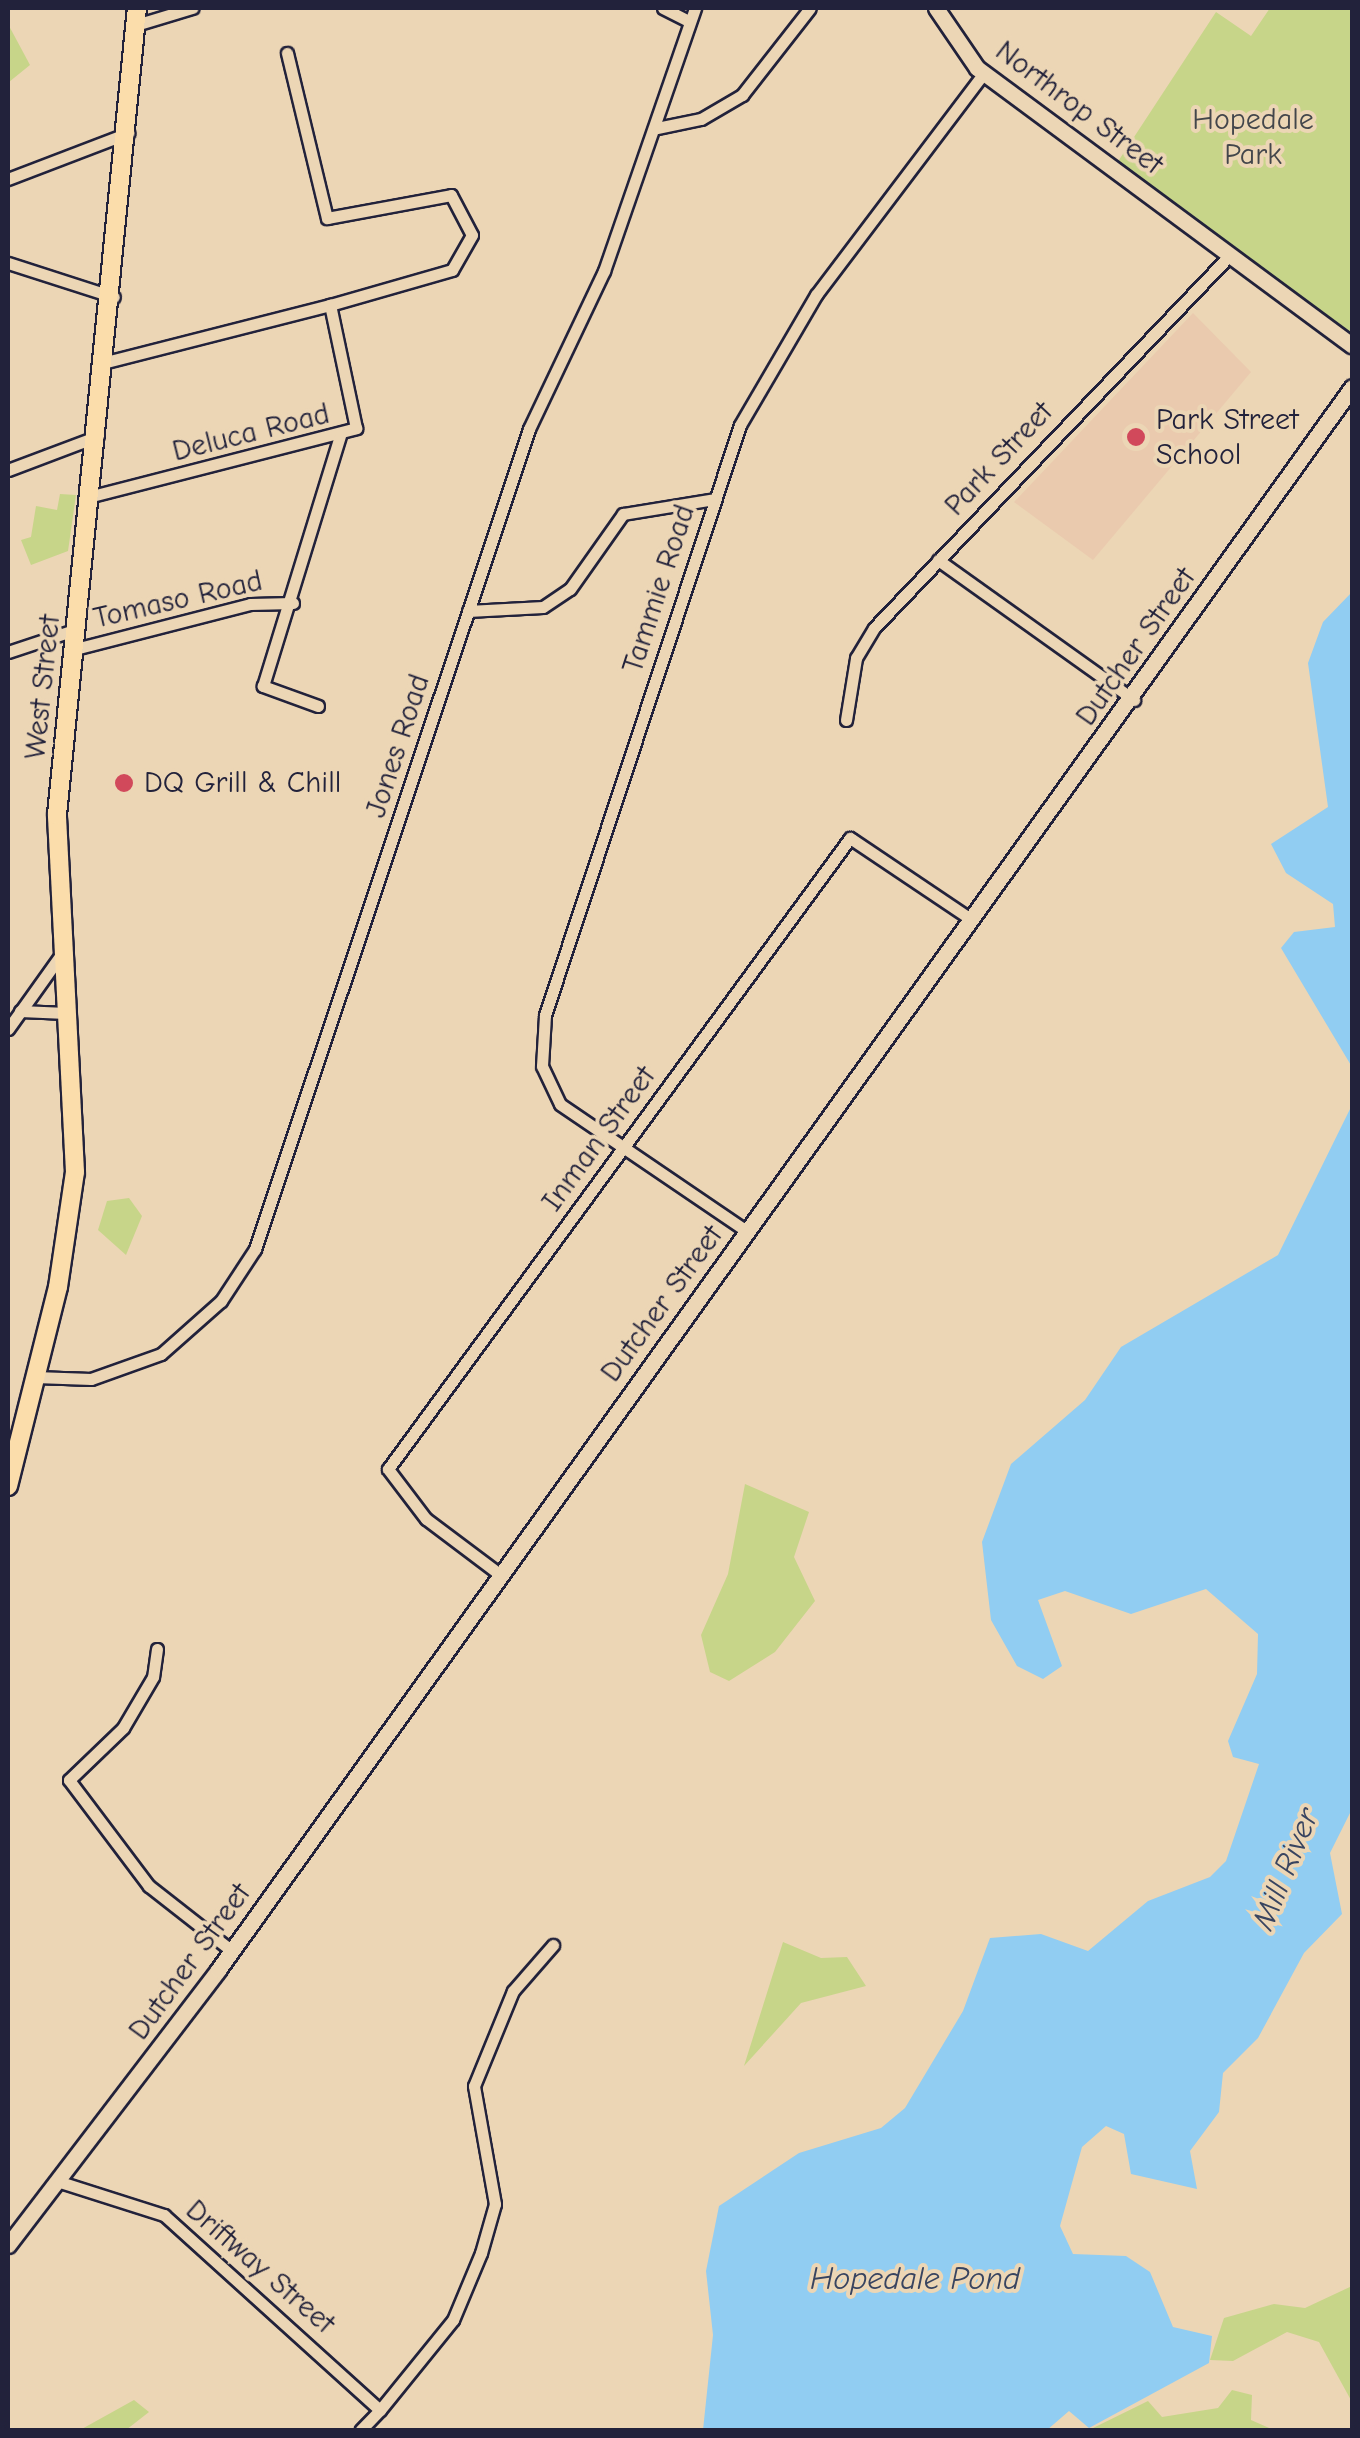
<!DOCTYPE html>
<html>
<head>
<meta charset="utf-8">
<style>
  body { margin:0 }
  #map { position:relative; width:1360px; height:2438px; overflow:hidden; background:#ecd6b5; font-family:"Comic Neue",sans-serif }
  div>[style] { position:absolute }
  .built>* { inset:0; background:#eacaae }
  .green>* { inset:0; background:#c7d589 }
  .water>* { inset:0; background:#91cdf2 }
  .roads { filter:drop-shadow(2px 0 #22223b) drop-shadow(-2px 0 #22223b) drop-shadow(0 2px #22223b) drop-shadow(0 -2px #22223b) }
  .street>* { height:11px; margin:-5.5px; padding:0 5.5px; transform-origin:5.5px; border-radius:5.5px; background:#ecd6b5 }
  .secondary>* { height:15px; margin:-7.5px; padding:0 7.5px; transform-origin:7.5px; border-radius:7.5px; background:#ecd6b5 }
  .primary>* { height:18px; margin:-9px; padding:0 9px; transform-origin:9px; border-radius:9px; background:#fbddab }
  .dots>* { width:28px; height:28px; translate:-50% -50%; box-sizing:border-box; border:5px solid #ecd6b5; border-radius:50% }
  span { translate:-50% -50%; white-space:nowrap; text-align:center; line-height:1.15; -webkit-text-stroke:8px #ecd6b5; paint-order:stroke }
  .street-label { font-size:30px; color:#22223b }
  .park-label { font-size:30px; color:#43464b }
  .poi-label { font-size:30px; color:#22223b }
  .left { translate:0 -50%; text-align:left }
  .water-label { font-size:32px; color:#384460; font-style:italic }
  .frame { position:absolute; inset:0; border:10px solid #22223b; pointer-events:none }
</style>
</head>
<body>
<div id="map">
  <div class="built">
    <i style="clip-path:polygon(1193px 313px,1251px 372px,1093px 560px,1014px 502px)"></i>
  </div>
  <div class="green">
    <i style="clip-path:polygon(1270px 8px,1352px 8px,1352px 334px,1117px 163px,1216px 12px,1251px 36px)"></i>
    <i style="clip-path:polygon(8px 24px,30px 65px,9px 82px,8px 81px)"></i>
    <i style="clip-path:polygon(60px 494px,76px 495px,68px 551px,31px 565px,21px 540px,31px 537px,36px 506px,57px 510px)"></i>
    <i style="clip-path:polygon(129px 1198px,142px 1216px,126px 1255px,98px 1230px,107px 1201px)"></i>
    <i style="clip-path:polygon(745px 1484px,809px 1512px,794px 1557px,815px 1601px,775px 1652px,729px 1681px,710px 1672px,701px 1635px,728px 1574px)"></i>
    <i style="clip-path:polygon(783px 1942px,821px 1958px,847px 1957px,866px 1986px,801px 2003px,744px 2066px)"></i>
    <i style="clip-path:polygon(1352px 2286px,1352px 2402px,1319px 2342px,1287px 2332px,1233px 2361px,1210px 2360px,1224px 2318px,1274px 2304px,1305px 2308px)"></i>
    <i style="clip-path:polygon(1232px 2390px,1252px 2395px,1251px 2420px,1274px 2430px,1089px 2430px,1148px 2401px,1162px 2417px,1218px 2408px)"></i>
    <i style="clip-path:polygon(134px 2400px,149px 2412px,126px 2430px,80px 2430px)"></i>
  </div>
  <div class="water">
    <i style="clip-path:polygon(1352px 592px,1352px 1067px,1281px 948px,1294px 932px,1335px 927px,1333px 904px,1286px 873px,1271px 844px,1328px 807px,1308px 663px,1323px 622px)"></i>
    <i style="clip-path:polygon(1352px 1105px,1352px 1809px,1330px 1853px,1342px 1914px,1304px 1953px,1258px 2038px,1223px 2073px,1219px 2112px,1190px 2151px,1197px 2189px,1131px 2174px,1124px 2134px,1106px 2126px,1082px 2147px,1060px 2226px,1073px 2254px,1126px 2256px,1150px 2272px,1173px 2327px,1212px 2336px,1209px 2363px,1089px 2428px,1069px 2411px,1047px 2430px,703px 2430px,713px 2335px,706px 2271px,719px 2206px,799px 2153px,881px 2128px,905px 2108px,963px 2011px,990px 1938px,1041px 1934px,1088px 1951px,1148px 1901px,1210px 1877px,1226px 1861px,1259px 1764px,1233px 1757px,1228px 1741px,1257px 1674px,1258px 1634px,1206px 1589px,1131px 1614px,1065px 1591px,1038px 1600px,1062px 1666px,1043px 1679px,1017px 1666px,991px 1620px,982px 1542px,1011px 1464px,1085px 1400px,1121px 1347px,1278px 1255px)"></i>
  </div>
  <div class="roads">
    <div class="street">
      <i style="left:663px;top:8px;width:30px;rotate:27deg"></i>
      <i style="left:136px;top:25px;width:59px;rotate:-16.9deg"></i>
      <i style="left:287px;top:53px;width:170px;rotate:76.4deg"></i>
      <i style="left:327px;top:218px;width:126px;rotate:-10.5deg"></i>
      <i style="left:451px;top:195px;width:45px;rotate:62.3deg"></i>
      <i style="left:472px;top:235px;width:40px;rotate:119.7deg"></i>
      <i style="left:452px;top:270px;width:127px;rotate:164deg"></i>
      <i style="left:657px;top:128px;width:45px;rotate:-11.6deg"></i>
      <i style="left:701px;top:119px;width:48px;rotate:-30.3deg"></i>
      <i style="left:742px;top:95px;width:110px;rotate:-52deg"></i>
      <i style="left:8px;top:179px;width:129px;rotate:-21deg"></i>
      <i style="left:8px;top:263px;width:111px;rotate:17.8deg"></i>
      <i style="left:8px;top:470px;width:96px;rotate:-20.7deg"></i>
      <i style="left:92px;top:496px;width:273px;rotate:-14.4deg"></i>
      <i style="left:356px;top:428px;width:126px;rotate:-101.9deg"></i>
      <i style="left:330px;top:305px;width:231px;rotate:165.7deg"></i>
      <i style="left:938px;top:560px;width:241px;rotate:35.5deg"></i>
      <i style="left:468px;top:611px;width:75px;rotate:-3.1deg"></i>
      <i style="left:543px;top:607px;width:32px;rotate:-34deg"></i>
      <i style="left:570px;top:589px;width:92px;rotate:-54.8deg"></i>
      <i style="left:623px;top:514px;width:93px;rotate:-9.3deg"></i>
      <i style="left:75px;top:649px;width:181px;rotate:-14.4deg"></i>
      <i style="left:250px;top:604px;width:43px;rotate:-1.3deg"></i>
      <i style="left:8px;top:652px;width:73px;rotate:-18.4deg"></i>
      <i style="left:318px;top:706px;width:59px;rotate:-160deg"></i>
      <i style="left:263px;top:686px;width:262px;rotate:-72.9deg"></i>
      <i style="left:846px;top:720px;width:63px;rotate:-80.8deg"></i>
      <i style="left:856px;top:658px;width:35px;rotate:-59deg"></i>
      <i style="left:874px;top:628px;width:516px;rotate:-46.34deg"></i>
      <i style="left:20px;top:1011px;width:46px;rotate:2.5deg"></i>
      <i style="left:8px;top:1029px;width:90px;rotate:-54.5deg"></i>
      <i style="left:748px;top:1232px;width:227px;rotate:-145.8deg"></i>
      <i style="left:560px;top:1104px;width:42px;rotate:-115.3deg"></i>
      <i style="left:542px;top:1066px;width:51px;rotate:-86.6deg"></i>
      <i style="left:545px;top:1015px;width:621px;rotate:-71.71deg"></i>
      <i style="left:740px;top:425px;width:151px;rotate:-59.7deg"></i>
      <i style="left:816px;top:295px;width:278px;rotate:-52.9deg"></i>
      <i style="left:35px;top:1377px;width:56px;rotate:2deg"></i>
      <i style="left:91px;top:1379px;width:74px;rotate:-19.7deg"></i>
      <i style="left:161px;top:1354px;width:80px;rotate:-41.5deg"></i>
      <i style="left:221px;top:1301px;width:62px;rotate:-56.8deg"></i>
      <i style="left:255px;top:1249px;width:865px;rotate:-71.52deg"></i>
      <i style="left:529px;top:429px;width:175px;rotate:-64.6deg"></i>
      <i style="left:604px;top:271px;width:278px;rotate:-70.9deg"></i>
      <i style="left:502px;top:1576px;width:95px;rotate:-143.1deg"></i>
      <i style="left:426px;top:1519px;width:63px;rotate:-127.2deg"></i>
      <i style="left:388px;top:1469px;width:782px;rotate:-53.79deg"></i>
      <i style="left:850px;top:838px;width:147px;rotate:33.9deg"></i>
      <i style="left:157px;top:1649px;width:28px;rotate:98deg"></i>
      <i style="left:153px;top:1677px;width:59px;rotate:120.5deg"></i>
      <i style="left:123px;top:1728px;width:75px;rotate:136.1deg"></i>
      <i style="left:69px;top:1780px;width:133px;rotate:53deg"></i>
      <i style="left:149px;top:1886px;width:105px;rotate:38.1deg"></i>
      <i style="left:63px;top:2183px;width:106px;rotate:17.6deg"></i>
      <i style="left:164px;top:2215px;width:291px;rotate:42.1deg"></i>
      <i style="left:380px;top:2410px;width:28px;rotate:134deg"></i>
      <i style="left:380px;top:2410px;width:116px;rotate:-51deg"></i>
      <i style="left:453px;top:2320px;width:73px;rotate:-67.3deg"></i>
      <i style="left:481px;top:2253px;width:51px;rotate:-74.1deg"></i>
      <i style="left:495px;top:2204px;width:120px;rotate:-100.1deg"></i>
      <i style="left:474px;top:2086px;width:103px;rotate:-67.7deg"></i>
      <i style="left:513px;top:1991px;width:61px;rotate:-49deg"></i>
    </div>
    <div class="secondary">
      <i style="left:936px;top:8px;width:73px;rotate:55.7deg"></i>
      <i style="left:977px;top:68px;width:466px;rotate:36.5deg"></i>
      <i style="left:8px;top:2245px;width:346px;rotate:-52.6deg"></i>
      <i style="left:218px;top:1970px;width:1947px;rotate:-54.38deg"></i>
    </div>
    <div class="primary">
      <i style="left:8px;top:1486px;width:205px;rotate:-75.9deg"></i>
      <i style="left:58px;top:1287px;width:116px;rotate:-81.6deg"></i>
      <i style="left:75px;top:1172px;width:357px;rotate:-92.9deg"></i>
      <i style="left:57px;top:815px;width:811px;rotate:-84.34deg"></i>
    </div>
  </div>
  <div class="dots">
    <i style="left:1136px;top:437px;background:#d1495b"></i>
    <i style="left:124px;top:783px;background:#d1495b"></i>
  </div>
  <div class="street-label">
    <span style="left:1079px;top:108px;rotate:37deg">Northrop Street</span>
    <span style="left:251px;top:433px;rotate:-14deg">Deluca Road</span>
    <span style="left:999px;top:459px;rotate:-47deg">Park Street</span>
    <span style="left:659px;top:589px;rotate:-72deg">Tammie Road</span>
    <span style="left:178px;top:600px;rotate:-13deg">Tomaso Road</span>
    <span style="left:1136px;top:647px;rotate:-55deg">Dutcher Street</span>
    <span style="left:43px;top:687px;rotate:-84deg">West Street</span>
    <span style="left:398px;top:746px;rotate:-72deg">Jones Road</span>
    <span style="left:599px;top:1139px;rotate:-54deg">Inman Street</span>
    <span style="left:662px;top:1304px;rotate:-54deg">Dutcher Street</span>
    <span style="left:190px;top:1962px;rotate:-54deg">Dutcher Street</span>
    <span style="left:260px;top:2267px;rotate:41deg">Driftway Street</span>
  </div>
  <div class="park-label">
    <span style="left:1253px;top:137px">Hopedale<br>Park</span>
  </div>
  <div class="poi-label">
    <span class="left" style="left:1156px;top:437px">Park Street<br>School</span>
    <span class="left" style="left:144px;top:783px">DQ Grill &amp; Chill</span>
  </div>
  <div class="water-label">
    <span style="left:1286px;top:1869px;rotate:-68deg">Mill River</span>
    <span style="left:915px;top:2279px">Hopedale Pond</span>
  </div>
  <div class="frame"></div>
</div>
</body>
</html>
